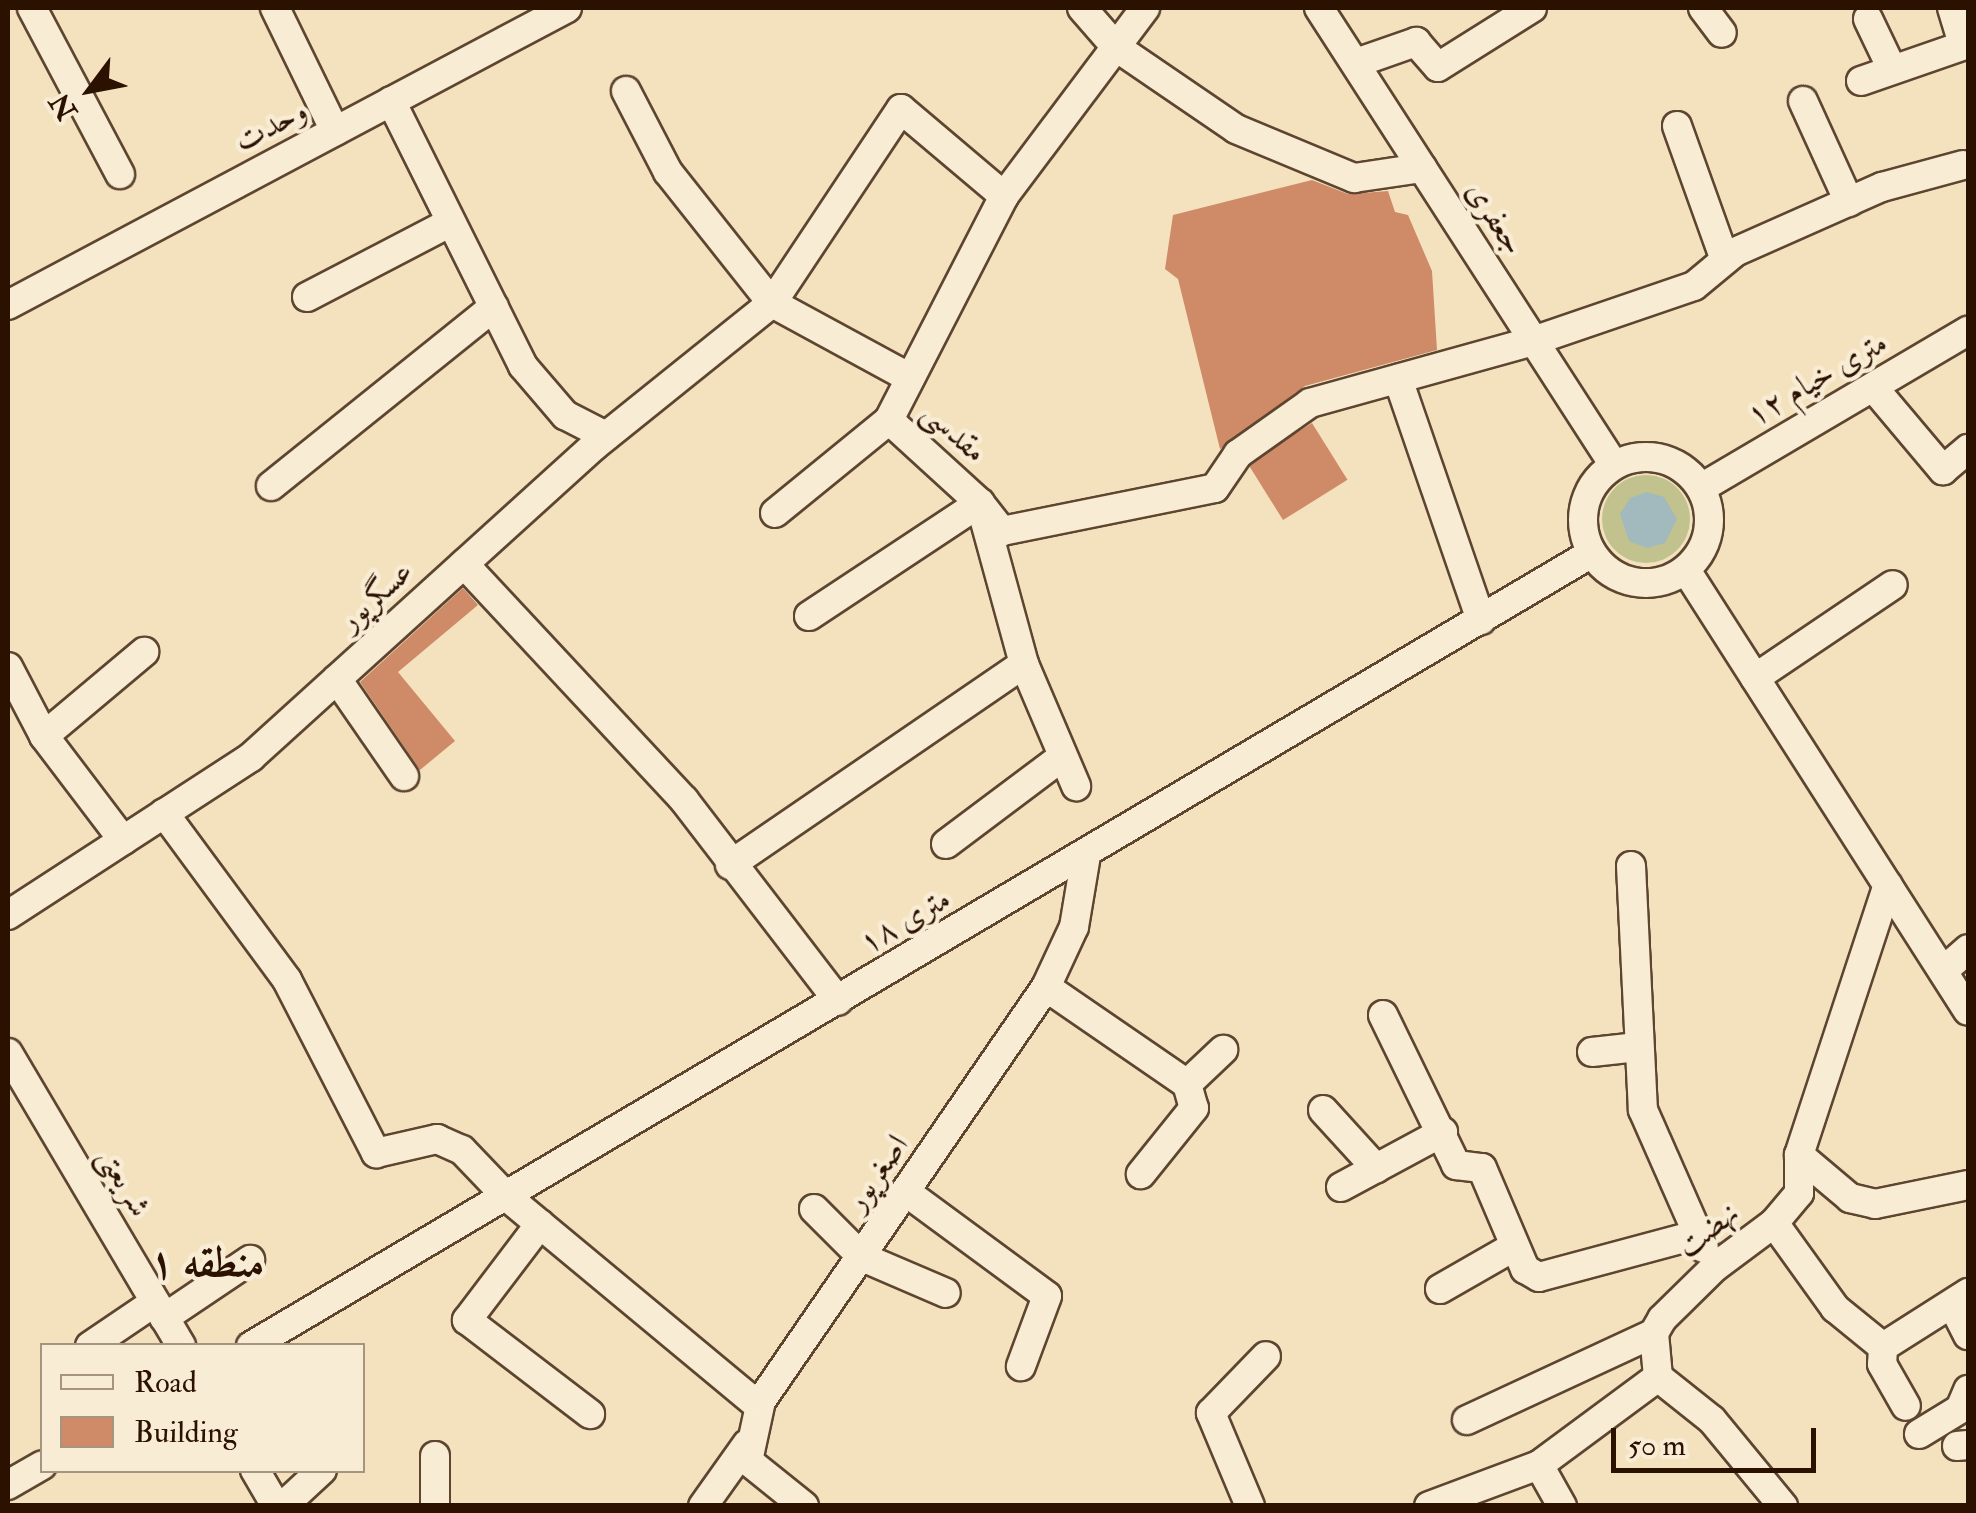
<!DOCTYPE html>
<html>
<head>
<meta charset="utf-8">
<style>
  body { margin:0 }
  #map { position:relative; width:1976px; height:1513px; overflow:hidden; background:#f4e2bf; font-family:"IM FELL Double Pica",Amiri,serif }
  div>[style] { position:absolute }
  .green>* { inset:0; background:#c1c28e }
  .round { border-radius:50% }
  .water>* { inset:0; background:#a2babe }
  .building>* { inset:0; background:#cf8b68; transform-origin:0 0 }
  .roads { filter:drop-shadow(2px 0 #5d4530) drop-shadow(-2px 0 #5d4530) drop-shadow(0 2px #5d4530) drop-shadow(0 -2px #5d4530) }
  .minor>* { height:28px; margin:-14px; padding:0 14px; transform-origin:14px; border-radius:14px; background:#f8ecd5 }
  .minor>.ring { margin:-14px; padding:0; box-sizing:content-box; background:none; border:28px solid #f8ecd5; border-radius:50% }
  span { translate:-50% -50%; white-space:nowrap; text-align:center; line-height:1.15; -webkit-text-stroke:9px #f8ecd5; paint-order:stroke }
  .street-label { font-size:32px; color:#2b1100 }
  .district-label { font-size:42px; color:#2b1100; font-weight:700 }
  .frame { position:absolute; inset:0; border:10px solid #2b1100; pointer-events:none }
  .legend { position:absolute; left:40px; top:1343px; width:325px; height:130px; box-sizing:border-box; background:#f8ecd5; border:2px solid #a69480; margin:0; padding:12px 18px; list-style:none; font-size:30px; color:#2b1100 }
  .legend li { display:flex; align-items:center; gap:20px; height:50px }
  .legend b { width:50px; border:2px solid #a69480 }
  .north { position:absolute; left:40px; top:40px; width:100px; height:100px; -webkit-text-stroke:8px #f8ecd5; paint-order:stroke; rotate:238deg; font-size:28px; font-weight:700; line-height:40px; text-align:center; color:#2b1100 }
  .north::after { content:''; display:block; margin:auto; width:35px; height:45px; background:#2b1100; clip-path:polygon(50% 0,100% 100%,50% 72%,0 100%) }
  .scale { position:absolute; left:1611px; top:1428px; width:205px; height:45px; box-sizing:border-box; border:5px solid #2b1100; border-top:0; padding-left:12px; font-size:30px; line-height:35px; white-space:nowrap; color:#2b1100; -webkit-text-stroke:8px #f8ecd5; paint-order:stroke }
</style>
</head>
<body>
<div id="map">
  <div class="green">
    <i class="round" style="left:1602px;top:475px;width:88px;height:88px"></i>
  </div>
  <div class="water">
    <i style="clip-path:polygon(1647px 492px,1664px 497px,1677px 519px,1665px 543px,1647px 548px,1629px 541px,1620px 514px,1630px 498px)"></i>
  </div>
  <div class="building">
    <i style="clip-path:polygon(1312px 180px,1348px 194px,1388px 191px,1395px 212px,1408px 215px,1432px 271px,1437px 350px,1305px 386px,1220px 449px,1178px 279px,1165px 269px,1173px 215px)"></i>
    <i style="left:1312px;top:423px;width:67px;height:76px;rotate:58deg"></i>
    <i style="clip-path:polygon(463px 588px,478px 605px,398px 672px,455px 741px,420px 770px,360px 682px)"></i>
  </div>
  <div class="roads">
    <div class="minor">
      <i style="left:32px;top:8px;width:188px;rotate:62.1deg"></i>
      <i style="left:275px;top:8px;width:137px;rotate:64deg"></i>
      <i style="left:1082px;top:8px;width:52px;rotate:48.9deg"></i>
      <i style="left:1116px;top:47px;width:145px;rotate:34.3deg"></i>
      <i style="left:1236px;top:129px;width:128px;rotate:22.6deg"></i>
      <i style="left:1354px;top:178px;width:69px;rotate:-8.4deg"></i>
      <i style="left:1319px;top:8px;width:544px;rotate:57.16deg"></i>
      <i style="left:1703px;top:8px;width:31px;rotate:53deg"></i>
      <i style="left:1952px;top:8px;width:37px;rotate:73deg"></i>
      <i style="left:1868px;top:19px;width:51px;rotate:64.4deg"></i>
      <i style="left:1356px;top:63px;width:64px;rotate:-19.3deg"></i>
      <i style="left:1416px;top:42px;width:33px;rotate:49deg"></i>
      <i style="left:1438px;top:67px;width:111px;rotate:-32.1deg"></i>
      <i style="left:1861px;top:81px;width:113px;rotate:-19.1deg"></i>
      <i style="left:626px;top:91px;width:91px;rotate:62.6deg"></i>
      <i style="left:668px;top:172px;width:167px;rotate:51.6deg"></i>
      <i style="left:772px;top:303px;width:157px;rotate:28.5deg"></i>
      <i style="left:391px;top:101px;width:296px;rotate:63.5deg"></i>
      <i style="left:523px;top:366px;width:65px;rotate:49.4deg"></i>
      <i style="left:565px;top:415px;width:46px;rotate:27.1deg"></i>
      <i style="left:1803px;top:101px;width:111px;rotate:65.5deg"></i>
      <i style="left:1677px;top:126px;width:142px;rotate:70.3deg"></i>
      <i style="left:1004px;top:196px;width:252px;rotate:117.2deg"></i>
      <i style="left:889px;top:420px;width:123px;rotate:42.4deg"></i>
      <i style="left:980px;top:503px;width:167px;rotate:74.7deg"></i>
      <i style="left:1024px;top:664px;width:133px;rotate:66.9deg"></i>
      <i style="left:307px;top:297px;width:162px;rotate:-27.5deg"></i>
      <i style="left:8px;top:305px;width:633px;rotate:-27.98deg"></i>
      <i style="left:1398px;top:379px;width:255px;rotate:71deg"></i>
      <i style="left:1873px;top:387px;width:109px;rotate:49.9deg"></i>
      <i style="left:1943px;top:470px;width:33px;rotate:-40deg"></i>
      <i class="ring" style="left:1583px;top:457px;width:98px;height:98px"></i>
      <i style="left:271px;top:486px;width:286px;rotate:-38.8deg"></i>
      <i style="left:1701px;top:488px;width:310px;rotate:-30.5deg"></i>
      <i style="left:775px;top:513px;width:147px;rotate:-39.2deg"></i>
      <i style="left:464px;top:564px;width:323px;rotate:47deg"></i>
      <i style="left:684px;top:800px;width:253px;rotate:52.5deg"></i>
      <i style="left:1686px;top:570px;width:523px;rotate:57.4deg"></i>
      <i style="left:809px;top:616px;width:205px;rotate:-33.5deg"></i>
      <i style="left:980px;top:503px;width:36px;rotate:52deg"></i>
      <i style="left:1002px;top:531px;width:217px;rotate:-11.4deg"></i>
      <i style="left:1215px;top:488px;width:41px;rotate:-55.9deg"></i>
      <i style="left:1238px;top:454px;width:88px;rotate:-35.3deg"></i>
      <i style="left:1310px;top:403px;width:231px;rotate:-15.5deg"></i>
      <i style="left:1533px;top:341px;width:170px;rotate:-18.9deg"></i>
      <i style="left:1694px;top:286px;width:53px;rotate:-39.7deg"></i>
      <i style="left:1735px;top:252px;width:161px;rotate:-23.9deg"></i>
      <i style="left:1882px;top:187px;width:84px;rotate:-15.2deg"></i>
      <i style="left:8px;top:667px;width:78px;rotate:62.4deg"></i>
      <i style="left:44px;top:736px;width:131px;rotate:52.8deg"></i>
      <i style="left:1755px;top:678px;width:166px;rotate:-34deg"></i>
      <i style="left:337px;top:679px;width:118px;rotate:55.4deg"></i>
      <i style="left:44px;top:736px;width:131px;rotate:-40deg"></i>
      <i style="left:164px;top:813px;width:207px;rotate:53.6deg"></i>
      <i style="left:287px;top:980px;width:195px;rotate:62.8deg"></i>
      <i style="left:376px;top:1153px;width:63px;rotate:-12.9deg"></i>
      <i style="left:437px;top:1139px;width:27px;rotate:24deg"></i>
      <i style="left:462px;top:1150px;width:64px;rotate:46.3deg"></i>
      <i style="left:506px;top:1196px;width:329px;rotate:39.7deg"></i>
      <i style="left:946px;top:844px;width:146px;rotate:-36.9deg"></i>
      <i style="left:730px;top:865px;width:356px;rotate:-34.4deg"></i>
      <i style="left:1631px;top:866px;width:244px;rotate:87.2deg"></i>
      <i style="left:1643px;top:1110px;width:151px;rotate:66.2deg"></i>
      <i style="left:8px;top:915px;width:290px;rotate:-33deg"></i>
      <i style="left:251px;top:757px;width:463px;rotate:-42.2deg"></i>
      <i style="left:594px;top:446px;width:228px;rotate:-38.8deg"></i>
      <i style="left:772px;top:303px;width:233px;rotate:-56.4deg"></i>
      <i style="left:901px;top:109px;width:135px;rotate:40.2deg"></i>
      <i style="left:1004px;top:196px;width:235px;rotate:-53.1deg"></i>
      <i style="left:1943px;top:971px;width:33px;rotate:-41deg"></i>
      <i style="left:1046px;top:987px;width:171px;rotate:34.5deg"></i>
      <i style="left:1187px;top:1084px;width:25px;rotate:74deg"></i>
      <i style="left:1194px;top:1108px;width:85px;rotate:128.8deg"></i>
      <i style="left:1383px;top:1015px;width:167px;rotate:64deg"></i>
      <i style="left:1456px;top:1165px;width:26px;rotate:7deg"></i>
      <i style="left:1482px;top:1168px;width:110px;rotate:66.9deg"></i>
      <i style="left:1525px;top:1269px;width:16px;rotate:30deg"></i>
      <i style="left:1539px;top:1277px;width:163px;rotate:-15deg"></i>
      <i style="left:1592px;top:1052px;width:46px;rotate:-6.2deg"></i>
      <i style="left:8px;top:1053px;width:340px;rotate:59.4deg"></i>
      <i style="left:1187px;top:1084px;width:50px;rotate:-43.4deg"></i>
      <i style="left:1323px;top:1110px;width:79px;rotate:47.6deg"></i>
      <i style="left:1799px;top:1155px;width:67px;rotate:40.1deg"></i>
      <i style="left:1850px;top:1198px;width:26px;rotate:13deg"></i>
      <i style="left:1875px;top:1204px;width:95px;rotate:-11.5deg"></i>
      <i style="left:1341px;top:1187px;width:116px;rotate:-28.3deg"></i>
      <i style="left:906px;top:1192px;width:175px;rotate:36.4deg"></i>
      <i style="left:1047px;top:1296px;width:75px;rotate:110.4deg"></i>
      <i style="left:814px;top:1209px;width:68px;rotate:45deg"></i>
      <i style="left:862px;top:1257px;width:91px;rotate:23.2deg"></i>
      <i style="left:1774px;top:1223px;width:105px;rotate:54.3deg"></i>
      <i style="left:1835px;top:1308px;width:62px;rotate:39.1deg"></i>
      <i style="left:540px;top:1224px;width:121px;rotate:127.2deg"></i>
      <i style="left:467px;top:1320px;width:155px;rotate:37.4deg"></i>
      <i style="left:1440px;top:1289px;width:86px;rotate:-29.8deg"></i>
      <i style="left:1952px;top:1304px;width:35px;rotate:63deg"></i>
      <i style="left:164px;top:1318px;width:104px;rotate:-34deg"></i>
      <i style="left:90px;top:1346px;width:78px;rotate:-34.1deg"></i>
      <i style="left:251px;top:1346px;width:1558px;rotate:-30.6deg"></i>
      <i style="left:1883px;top:1347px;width:101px;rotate:-32.4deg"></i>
      <i style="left:1883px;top:1347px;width:17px;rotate:93deg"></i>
      <i style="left:1882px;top:1364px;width:48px;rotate:60.3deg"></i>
      <i style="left:1658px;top:1377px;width:69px;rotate:38.5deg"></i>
      <i style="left:1712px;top:1420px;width:112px;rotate:50.5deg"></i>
      <i style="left:1467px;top:1420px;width:206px;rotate:-24.9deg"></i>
      <i style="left:1919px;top:1434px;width:48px;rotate:-31.4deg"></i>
      <i style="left:1960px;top:1409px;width:21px;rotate:-67deg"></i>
      <i style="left:1957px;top:1446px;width:11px;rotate:-5deg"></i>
      <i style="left:435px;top:1456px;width:50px;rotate:90deg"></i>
      <i style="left:1539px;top:1465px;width:47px;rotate:60.7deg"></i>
      <i style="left:255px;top:1470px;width:42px;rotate:59.7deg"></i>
      <i style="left:8px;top:1485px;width:39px;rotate:-30deg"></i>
      <i style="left:283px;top:1506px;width:53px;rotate:-42.7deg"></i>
      <i style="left:703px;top:1506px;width:76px;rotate:-54.6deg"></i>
      <i style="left:804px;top:1506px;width:72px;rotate:-141.2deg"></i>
      <i style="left:748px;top:1461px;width:61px;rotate:-77.8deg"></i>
      <i style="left:761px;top:1401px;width:503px;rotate:-55.46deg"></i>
      <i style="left:1046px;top:987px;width:66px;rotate:-65deg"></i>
      <i style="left:1074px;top:927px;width:73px;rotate:-80.5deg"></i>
      <i style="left:1250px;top:1506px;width:101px;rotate:-112.8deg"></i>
      <i style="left:1211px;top:1413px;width:79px;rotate:-46deg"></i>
      <i style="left:1429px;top:1506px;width:117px;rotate:-20.4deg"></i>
      <i style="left:1539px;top:1465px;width:148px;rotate:-36.5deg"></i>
      <i style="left:1658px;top:1377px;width:44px;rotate:-95.2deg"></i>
      <i style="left:1654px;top:1333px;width:16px;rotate:-60deg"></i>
      <i style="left:1662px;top:1319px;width:74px;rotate:-44.5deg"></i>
      <i style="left:1715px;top:1267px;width:74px;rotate:-36.7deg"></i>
      <i style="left:1774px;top:1223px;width:39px;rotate:-50deg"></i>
      <i style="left:1799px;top:1193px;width:38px;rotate:-90deg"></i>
      <i style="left:1799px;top:1155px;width:284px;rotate:-71.8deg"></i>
    </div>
  </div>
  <div class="street-label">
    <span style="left:271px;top:126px;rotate:-28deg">وحدت</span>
    <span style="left:1495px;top:218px;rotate:57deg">جعفری</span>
    <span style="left:1817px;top:379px;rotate:-30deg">۱۲ متری خیام</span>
    <span style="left:954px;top:432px;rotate:42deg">مقدسی</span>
    <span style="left:376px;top:596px;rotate:-42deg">عسگرپور</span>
    <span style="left:905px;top:921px;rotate:-30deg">۱۸ متری</span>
    <span style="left:877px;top:1173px;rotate:-55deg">اصغرپور</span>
    <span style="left:124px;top:1182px;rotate:59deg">شریعتی</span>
    <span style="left:1708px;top:1230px;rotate:-38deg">نهضت</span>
  </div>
  <div class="district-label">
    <span style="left:207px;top:1263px">منطقه ۱</span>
  </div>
  <div class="frame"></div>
  <ul class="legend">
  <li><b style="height:12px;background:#f8ecd5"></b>Road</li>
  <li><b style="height:28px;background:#cf8b68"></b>Building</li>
  </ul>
  <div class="north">N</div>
  <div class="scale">50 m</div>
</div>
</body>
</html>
